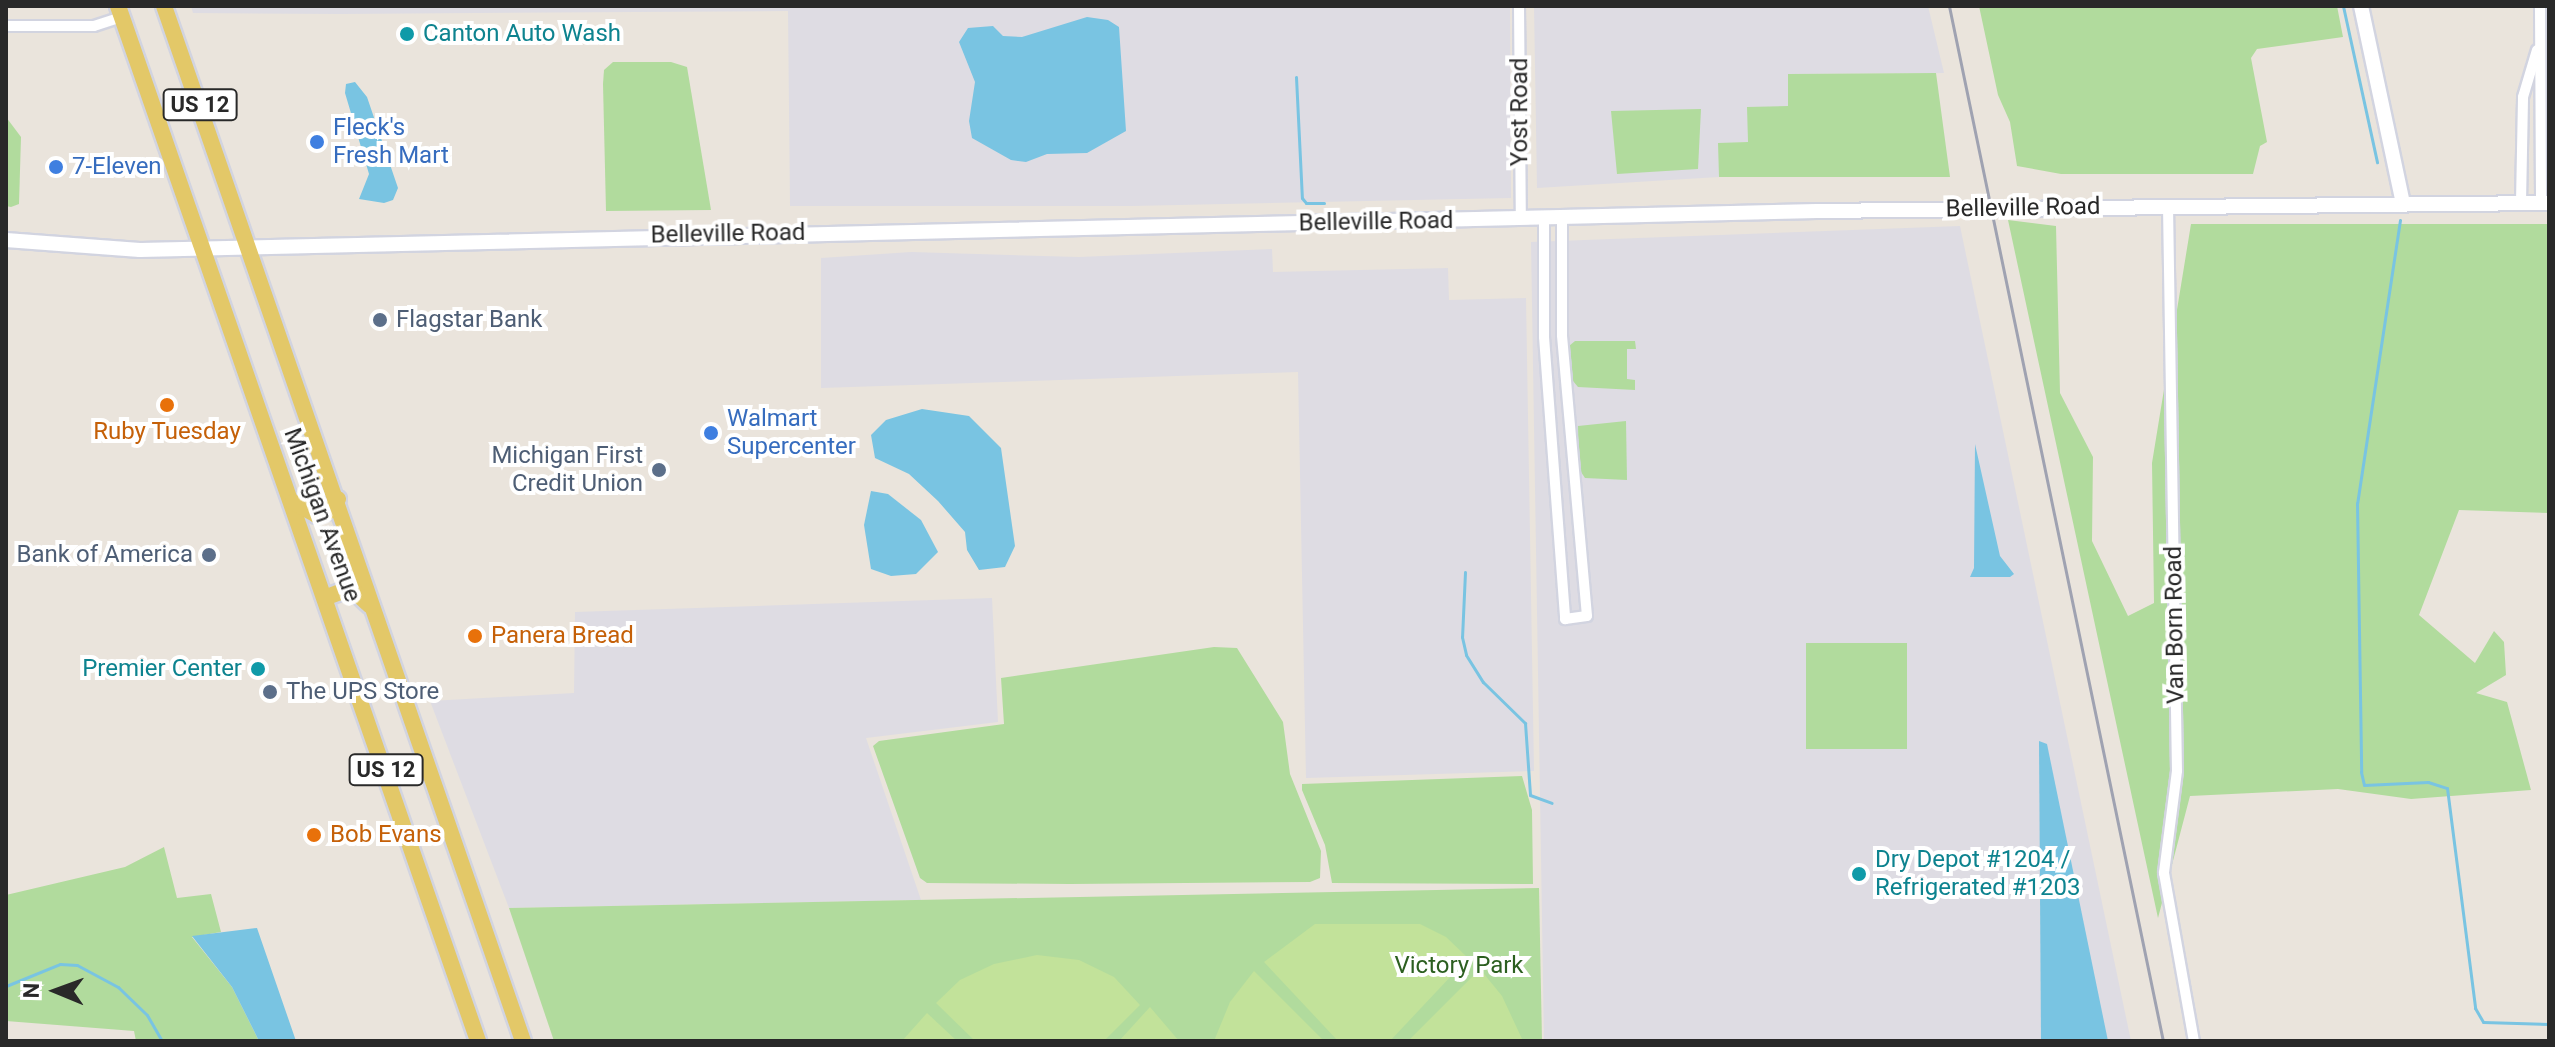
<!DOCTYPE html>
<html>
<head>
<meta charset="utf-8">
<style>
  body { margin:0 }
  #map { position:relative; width:2555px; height:1047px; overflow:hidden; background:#eae4dc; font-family:Roboto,sans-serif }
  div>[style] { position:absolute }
  .industrial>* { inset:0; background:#dedce3 }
  .green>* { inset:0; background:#b1db9d; transform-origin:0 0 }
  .pitch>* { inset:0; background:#c2e29a }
  .water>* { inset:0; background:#79c4e2 }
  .stream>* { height:3px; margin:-1.5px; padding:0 1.5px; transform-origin:1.5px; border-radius:1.5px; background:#79c4e2 }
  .roads { filter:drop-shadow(2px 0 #d2d4e0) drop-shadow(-2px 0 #d2d4e0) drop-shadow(0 2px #d2d4e0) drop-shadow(0 -2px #d2d4e0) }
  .street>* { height:10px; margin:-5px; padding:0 5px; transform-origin:5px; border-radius:5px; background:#fff }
  .secondary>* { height:14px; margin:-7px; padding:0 7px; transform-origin:7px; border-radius:7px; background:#fff }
  .primary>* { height:16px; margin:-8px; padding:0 8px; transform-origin:8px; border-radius:8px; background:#e3c868 }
  .rail>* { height:3px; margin:-1.5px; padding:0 1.5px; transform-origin:1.5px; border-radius:1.5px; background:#9fa2b1 }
  .dots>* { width:22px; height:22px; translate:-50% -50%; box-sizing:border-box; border:4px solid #fff; border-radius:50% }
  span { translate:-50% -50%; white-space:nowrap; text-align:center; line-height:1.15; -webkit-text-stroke:8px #fff; paint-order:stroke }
  .shield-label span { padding:2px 6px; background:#fff; border:2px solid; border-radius:6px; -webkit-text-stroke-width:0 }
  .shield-label { font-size:22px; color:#292929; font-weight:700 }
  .culture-label { font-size:24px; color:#0d838f }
  .left { translate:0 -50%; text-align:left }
  .right { translate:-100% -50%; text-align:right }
  .street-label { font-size:24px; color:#292929 }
  .shop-label { font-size:24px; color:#366cbe }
  .service-label { font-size:24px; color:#4e5e75 }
  .food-label { font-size:24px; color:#c56008 }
  .park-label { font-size:24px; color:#2c5f20 }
  .frame { position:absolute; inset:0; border:8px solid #292929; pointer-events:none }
  .north { position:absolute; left:16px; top:951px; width:80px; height:80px; -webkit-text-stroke:6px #fff; paint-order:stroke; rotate:271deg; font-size:22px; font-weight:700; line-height:32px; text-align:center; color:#292929 }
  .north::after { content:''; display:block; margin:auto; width:28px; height:36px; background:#292929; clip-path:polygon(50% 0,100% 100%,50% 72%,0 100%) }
</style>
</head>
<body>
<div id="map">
  <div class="industrial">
    <i style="clip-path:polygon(191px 6px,1510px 6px,1511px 198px,1132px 206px,790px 206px,788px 11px,339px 14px,193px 13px)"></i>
    <i style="clip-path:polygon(1534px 6px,1928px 6px,1944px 73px,1788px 74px,1788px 107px,1748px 142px,1719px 144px,1719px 177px,1537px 188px)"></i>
    <i style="clip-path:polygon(1960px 226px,2131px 1041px,1544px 1041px,1531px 242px)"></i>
    <i style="clip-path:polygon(1272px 249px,1273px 272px,1448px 268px,1449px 300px,1526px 298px,1534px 771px,1306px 778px,1298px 372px,821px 388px,821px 258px,911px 252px,1079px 257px)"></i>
    <i style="clip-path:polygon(992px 598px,998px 722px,866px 738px,921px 900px,509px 908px,430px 701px,574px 693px,575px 612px)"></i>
  </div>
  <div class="green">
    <i style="clip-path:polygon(1979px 6px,2337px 6px,2343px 37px,2257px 49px,2251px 58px,2267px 142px,2260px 146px,2253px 174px,2061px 174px,2017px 166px,2010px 122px,1998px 95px)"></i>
    <i style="clip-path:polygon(613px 62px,671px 62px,687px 67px,711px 210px,606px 211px,603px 84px,604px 70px)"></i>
    <i style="clip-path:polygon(1936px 73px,1950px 177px,1719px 177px,1718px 143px,1748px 142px,1747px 107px,1788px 106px,1788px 74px)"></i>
    <i style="clip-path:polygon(1701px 109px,1698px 169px,1617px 174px,1611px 111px)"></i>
    <i style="clip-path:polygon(6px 117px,21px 137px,19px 204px,11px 207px,6px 206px)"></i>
    <i style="clip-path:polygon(2008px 220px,2056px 226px,2060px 393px,2093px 457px,2092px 541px,2128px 616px,2154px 603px,2152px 463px,2191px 224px,2549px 224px,2549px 513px,2459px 510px,2419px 615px,2475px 663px,2494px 631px,2504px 642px,2506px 675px,2476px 693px,2507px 702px,2531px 790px,2411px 799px,2338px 789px,2190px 796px,2158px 918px)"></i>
    <i style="clip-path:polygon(1575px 341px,1635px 341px,1636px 349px,1627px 349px,1627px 379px,1635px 380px,1635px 390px,1578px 387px,1573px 381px,1569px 346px)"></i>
    <i style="clip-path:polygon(1626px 421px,1627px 480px,1585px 478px,1579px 469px,1578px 426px)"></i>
    <i style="left:1907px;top:643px;width:106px;height:101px;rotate:90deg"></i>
    <i style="clip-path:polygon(1214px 647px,1237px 648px,1283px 722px,1290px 774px,1321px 851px,1320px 878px,1310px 882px,1070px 884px,927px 883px,920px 878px,873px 746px,879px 741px,1004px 724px,1001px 678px)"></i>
    <i style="clip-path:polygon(1522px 776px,1532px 810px,1533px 884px,1332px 883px,1325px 845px,1302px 790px,1302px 784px)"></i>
    <i style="clip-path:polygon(164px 847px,177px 898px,211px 894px,221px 932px,192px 937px,232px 987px,259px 1041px,136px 1041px,134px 1031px,6px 1021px,6px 895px,125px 867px)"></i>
    <i style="clip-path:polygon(1539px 888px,1542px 1041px,554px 1041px,509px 908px)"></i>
  </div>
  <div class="pitch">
    <i style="clip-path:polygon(1315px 924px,1420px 924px,1446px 937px,1468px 958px,1390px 1041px,1338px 1041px,1264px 962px)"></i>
    <i style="clip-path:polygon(1037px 955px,1079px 960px,1114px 977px,1140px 1005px,1104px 1041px,975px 1041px,936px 1003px,960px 980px,994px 964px)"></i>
    <i style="clip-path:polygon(1480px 969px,1502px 996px,1523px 1041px,1408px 1041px)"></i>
    <i style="clip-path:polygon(1254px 971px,1324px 1041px,1214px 1041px,1230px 1002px)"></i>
    <i style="clip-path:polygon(1150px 1007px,1179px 1041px,1119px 1041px)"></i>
    <i style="clip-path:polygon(927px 1013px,957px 1041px,902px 1041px)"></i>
  </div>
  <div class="water">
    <i style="clip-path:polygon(1087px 17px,1108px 20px,1119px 27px,1126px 131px,1087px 153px,1047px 154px,1026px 162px,1011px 160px,972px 138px,969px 121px,975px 82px,959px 42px,968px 28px,993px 26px,1003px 36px,1022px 37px)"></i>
    <i style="clip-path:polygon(355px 82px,367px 97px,398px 188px,393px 200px,384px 203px,359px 199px,369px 174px,345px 93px,346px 84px)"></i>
    <i style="clip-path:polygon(922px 409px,969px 416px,1001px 448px,1015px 546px,1005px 567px,979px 570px,967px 550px,965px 532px,938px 501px,909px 474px,875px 458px,871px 435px,886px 420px)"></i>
    <i style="clip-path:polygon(1975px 444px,2000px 556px,2014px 574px,2010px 577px,1970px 577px,1974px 568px)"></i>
    <i style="clip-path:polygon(871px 491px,888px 494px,921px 520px,938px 552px,916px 574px,891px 576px,871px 569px,864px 525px)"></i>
    <i style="clip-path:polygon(2039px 741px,2047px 744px,2108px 1041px,2041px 1041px)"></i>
    <i style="clip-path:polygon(257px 928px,296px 1041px,259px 1041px,232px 987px,192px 936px)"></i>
  </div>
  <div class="stream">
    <i style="left:2343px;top:6px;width:160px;rotate:77.7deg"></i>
    <i style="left:1296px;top:77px;width:121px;rotate:87.2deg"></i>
    <i style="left:1302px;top:198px;width:6px;rotate:51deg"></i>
    <i style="left:1306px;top:203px;width:18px"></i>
    <i style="left:2400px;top:220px;width:286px;rotate:98.6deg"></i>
    <i style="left:2357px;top:503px;width:269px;rotate:89.1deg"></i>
    <i style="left:2361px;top:772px;width:13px;rotate:77deg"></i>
    <i style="left:2364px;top:785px;width:64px;rotate:-2.7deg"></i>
    <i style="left:2428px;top:782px;width:20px;rotate:18deg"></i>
    <i style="left:2447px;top:788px;width:222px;rotate:82.7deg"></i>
    <i style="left:2475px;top:1008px;width:16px;rotate:60deg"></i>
    <i style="left:2483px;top:1022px;width:66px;rotate:1.7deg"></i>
    <i style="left:1465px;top:572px;width:65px;rotate:92.6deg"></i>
    <i style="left:1462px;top:637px;width:18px;rotate:77deg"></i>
    <i style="left:1466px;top:655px;width:32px;rotate:58deg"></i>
    <i style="left:1483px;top:682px;width:59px;rotate:44.3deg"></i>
    <i style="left:1525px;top:723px;width:72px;rotate:86deg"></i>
    <i style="left:1530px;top:795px;width:23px;rotate:20deg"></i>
    <i style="left:6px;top:986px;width:58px;rotate:-22.2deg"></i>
    <i style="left:60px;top:964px;width:17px;rotate:3deg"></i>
    <i style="left:77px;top:965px;width:47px;rotate:28.2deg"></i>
    <i style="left:118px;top:987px;width:40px;rotate:44deg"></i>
    <i style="left:147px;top:1015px;width:30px;rotate:60deg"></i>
  </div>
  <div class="roads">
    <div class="street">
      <i style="left:1519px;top:6px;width:212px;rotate:89.5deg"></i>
      <i style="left:2540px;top:6px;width:197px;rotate:89.7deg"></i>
      <i style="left:6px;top:26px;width:88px"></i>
      <i style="left:94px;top:26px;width:29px;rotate:-18deg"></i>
      <i style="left:2521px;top:203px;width:106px;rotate:-88.9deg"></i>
      <i style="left:2523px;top:97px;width:49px;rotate:-73.4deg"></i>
      <i style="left:2168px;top:206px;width:565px;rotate:89.09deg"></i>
      <i style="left:2177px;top:771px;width:103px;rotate:97.3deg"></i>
      <i style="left:2164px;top:873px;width:171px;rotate:79.9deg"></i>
      <i style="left:1544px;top:217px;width:120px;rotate:90deg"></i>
      <i style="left:1544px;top:337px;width:283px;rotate:85.7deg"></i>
      <i style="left:1565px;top:619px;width:22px;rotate:-8deg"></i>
      <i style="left:1587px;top:616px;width:282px;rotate:-95.1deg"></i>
      <i style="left:1562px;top:335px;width:118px;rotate:-90deg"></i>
    </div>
    <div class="secondary">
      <i style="left:2361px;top:6px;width:202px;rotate:78deg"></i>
      <i style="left:6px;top:240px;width:134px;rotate:4.3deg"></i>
      <i style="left:140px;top:250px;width:1677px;rotate:-1.33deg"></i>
      <i style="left:1817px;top:211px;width:732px;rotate:-0.63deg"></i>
    </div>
    <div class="primary">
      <i style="left:118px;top:6px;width:1096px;rotate:70.82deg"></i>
      <i style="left:164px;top:6px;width:1095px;rotate:70.87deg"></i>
      <i style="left:293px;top:502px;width:26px;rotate:29deg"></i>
      <i style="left:316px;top:515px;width:14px;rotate:-17deg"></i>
      <i style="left:329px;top:511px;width:15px;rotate:-53deg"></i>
      <i style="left:327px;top:597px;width:26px;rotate:-21deg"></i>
      <i style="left:351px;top:588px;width:26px;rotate:43deg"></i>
    </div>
  </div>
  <div class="rail">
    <i style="left:1949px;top:6px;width:1057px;rotate:78.32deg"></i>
  </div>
  <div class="dots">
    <i style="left:407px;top:34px;background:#0f9aa8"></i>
    <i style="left:317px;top:142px;background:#3f7fe0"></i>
    <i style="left:56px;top:167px;background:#3f7fe0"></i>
    <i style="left:380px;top:320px;background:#5c6f8a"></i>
    <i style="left:167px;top:405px;background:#e8710a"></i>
    <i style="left:711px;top:433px;background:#3f7fe0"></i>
    <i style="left:659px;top:470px;background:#5c6f8a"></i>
    <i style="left:209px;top:555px;background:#5c6f8a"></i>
    <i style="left:475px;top:636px;background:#e8710a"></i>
    <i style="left:258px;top:669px;background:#0f9aa8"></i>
    <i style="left:270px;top:692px;background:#5c6f8a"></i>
    <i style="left:314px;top:835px;background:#e8710a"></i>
    <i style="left:1859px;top:874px;background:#0f9aa8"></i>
  </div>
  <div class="shield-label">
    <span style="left:200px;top:105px">US 12</span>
    <span style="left:386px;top:770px">US 12</span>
  </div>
  <div class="culture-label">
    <span class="left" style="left:423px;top:34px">Canton Auto Wash</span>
    <span class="right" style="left:242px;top:669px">Premier Center</span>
    <span class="left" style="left:1875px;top:874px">Dry Depot #1204 /<br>Refrigerated #1203</span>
  </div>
  <div class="street-label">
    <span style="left:1520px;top:112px;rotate:-90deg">Yost Road</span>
    <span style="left:2023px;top:208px;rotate:-1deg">Belleville Road</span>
    <span style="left:1376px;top:222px;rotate:-1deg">Belleville Road</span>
    <span style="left:728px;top:234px;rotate:-1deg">Belleville Road</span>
    <span style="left:322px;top:515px;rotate:70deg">Michigan Avenue</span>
    <span style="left:2175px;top:625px;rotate:-91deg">Van Born Road</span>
  </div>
  <div class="shop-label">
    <span class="left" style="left:333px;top:142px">Fleck's<br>Fresh Mart</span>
    <span class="left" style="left:72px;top:167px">7-Eleven</span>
    <span class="left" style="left:727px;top:433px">Walmart<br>Supercenter</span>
  </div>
  <div class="service-label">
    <span class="left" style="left:396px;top:320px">Flagstar Bank</span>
    <span class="right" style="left:643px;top:470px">Michigan First<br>Credit Union</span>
    <span class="right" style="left:193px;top:555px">Bank of America</span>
    <span class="left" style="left:286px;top:692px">The UPS Store</span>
  </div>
  <div class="food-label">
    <span style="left:167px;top:432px">Ruby Tuesday</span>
    <span class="left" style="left:491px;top:636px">Panera Bread</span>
    <span class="left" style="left:330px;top:835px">Bob Evans</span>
  </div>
  <div class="park-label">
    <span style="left:1459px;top:966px">Victory Park</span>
  </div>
  <div class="frame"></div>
  <div class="north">N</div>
</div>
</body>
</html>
